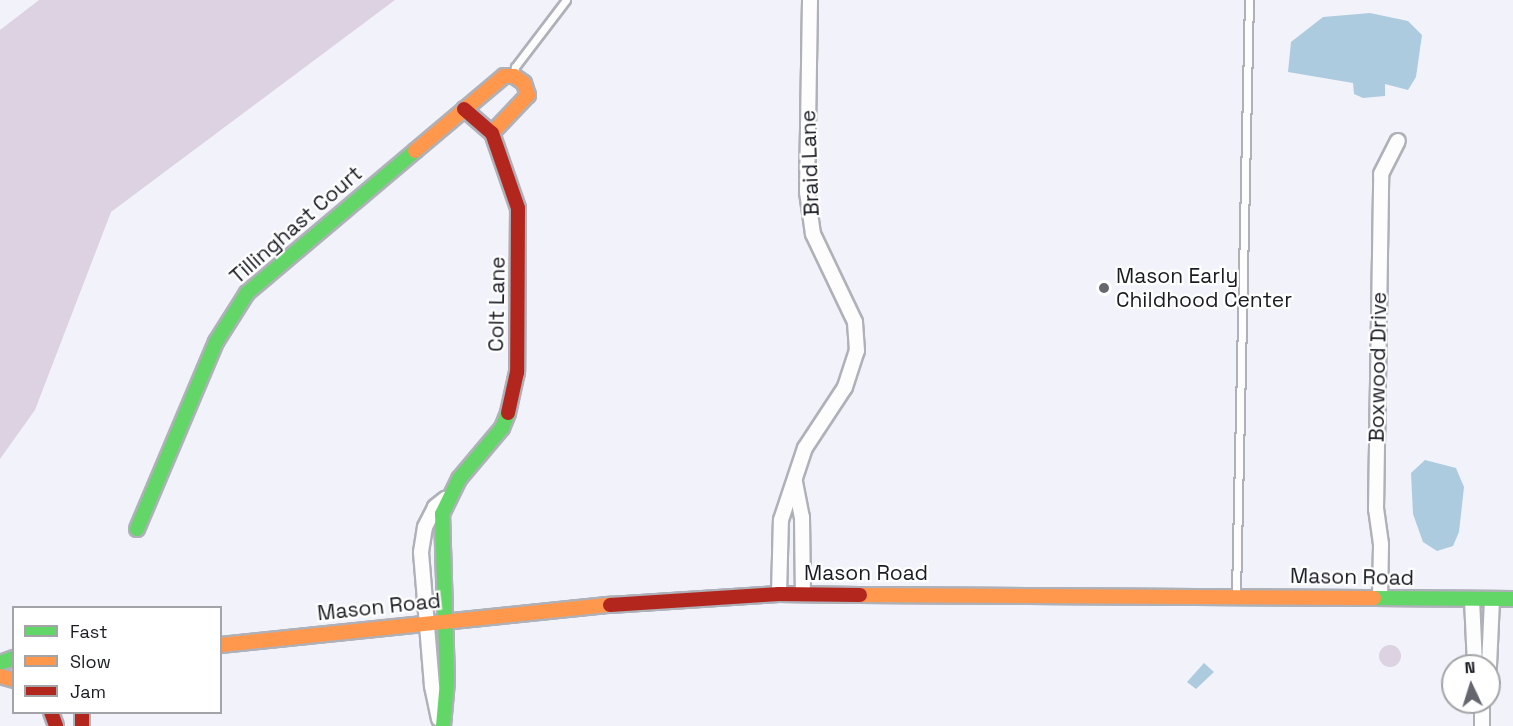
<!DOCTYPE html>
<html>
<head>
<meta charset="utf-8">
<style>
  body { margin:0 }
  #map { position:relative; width:1513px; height:726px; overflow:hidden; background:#f2f3fa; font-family:"Space Grotesk",sans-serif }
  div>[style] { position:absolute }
  .green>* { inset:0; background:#dcd2e2 }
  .round { border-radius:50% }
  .water>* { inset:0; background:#adcbdf }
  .roads { filter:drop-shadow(2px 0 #afb1b8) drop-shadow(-2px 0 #afb1b8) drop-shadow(0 2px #afb1b8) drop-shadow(0 -2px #afb1b8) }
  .lane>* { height:7px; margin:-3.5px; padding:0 3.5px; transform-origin:3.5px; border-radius:3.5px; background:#fdfdfe }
  .street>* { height:14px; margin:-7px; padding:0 7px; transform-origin:7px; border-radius:7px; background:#fdfdfe }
  .fast>* { height:14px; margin:-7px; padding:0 7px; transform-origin:7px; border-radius:7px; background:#63d668 }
  .slow>* { height:14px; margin:-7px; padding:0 7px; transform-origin:7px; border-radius:7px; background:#ff974d }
  .jam>* { height:14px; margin:-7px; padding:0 7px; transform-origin:7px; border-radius:7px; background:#b3261e }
  .dots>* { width:16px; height:16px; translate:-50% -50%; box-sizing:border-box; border:3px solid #fff; border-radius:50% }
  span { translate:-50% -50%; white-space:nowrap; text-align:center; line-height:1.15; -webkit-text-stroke:4.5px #fff; paint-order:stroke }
  .street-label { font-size:21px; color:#1a1b23 }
  .poi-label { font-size:21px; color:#1a1b23 }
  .left { translate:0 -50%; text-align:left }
  .legend { position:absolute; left:12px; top:606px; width:210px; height:108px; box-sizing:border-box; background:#fff; border:2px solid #a3a4a7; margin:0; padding:8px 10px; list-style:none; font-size:18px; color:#1a1b23 }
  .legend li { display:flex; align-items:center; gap:12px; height:30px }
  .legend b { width:30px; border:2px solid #a3a4a7 }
  .north { position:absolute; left:1441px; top:654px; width:60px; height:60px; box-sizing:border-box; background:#fff; border:2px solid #a3a4a7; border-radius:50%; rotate:356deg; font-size:16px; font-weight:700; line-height:24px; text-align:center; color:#1a1b23 }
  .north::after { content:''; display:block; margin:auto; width:21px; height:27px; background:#66676e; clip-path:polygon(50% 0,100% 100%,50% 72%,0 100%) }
</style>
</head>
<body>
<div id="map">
  <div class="green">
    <i style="clip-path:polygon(39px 0,395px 0,111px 212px,35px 410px,0 459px,0 30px)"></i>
    <i class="round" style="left:1379px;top:645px;width:22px;height:22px"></i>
  </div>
  <div class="water">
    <i style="clip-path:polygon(1370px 13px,1408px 21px,1422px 35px,1416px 77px,1408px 90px,1385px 84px,1385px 96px,1363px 98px,1354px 94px,1353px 83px,1288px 72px,1291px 42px,1323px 17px)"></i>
    <i style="clip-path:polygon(1425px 460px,1456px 468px,1464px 487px,1459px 532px,1453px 546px,1437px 551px,1423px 542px,1413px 514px,1411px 473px)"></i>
    <i style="clip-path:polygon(1204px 663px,1214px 672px,1196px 689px,1187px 682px)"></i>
  </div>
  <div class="roads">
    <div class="lane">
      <i style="left:514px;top:76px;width:9px;rotate:-84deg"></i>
      <i style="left:515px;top:67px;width:84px;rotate:-52.7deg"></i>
      <i style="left:1236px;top:594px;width:594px;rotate:-88.75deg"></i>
    </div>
    <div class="street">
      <i style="left:795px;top:482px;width:36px;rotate:79deg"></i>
      <i style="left:802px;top:517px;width:77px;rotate:89.3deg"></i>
      <i style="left:779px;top:594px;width:74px;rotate:-88.5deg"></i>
      <i style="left:781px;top:520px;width:76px;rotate:-71.6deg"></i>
      <i style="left:805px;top:448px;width:73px;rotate:-56.7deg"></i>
      <i style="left:845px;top:387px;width:38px;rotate:-72deg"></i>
      <i style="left:857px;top:351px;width:29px;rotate:-94deg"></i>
      <i style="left:855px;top:322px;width:98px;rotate:-115.5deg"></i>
      <i style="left:813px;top:234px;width:42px;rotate:-98.1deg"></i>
      <i style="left:807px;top:192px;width:192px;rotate:-89.1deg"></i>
      <i style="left:1380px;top:598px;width:54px;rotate:-88.9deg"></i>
      <i style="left:1381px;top:544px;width:35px;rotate:-98deg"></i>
      <i style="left:1376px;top:509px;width:335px;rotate:-89.1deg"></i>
      <i style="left:1381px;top:174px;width:37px;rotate:-63deg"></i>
      <i style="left:1472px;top:599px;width:67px;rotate:87.4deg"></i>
      <i style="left:1489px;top:666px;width:67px;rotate:-87.4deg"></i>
      <i style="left:439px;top:719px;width:34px;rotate:-102deg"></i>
      <i style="left:432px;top:686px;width:134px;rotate:-94.7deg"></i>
      <i style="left:421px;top:552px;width:25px;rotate:-81deg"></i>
      <i style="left:425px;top:527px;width:22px;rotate:-63deg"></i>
      <i style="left:435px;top:507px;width:13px;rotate:-39deg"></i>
      <i style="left:1482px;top:726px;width:24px;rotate:-90deg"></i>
    </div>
    <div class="fast">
      <i style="left:137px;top:529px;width:203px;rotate:-67.1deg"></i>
      <i style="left:216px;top:342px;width:58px;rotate:-57.7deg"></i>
      <i style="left:247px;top:293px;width:220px;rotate:-40.2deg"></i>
      <i style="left:1374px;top:598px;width:139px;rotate:0.4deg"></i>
      <i style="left:0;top:663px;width:15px;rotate:-20deg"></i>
      <i style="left:443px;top:726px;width:45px;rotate:-84.9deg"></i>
      <i style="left:447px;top:681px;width:167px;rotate:-91.7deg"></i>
      <i style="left:442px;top:514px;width:39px;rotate:-64deg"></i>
      <i style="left:459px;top:479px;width:67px;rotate:-49.9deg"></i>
      <i style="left:502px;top:428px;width:16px;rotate:-68deg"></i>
    </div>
    <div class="slow">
      <i style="left:415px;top:151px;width:116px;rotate:-40.1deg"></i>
      <i style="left:504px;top:76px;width:10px"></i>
      <i style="left:514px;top:76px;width:12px;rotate:35deg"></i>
      <i style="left:524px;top:83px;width:13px;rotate:72deg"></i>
      <i style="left:528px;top:95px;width:52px;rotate:133.5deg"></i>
      <i style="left:860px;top:595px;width:514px;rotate:0.33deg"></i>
      <i style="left:220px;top:645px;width:392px;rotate:-5.9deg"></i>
      <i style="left:0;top:676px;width:15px;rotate:16deg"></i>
    </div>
    <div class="jam">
      <i style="left:464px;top:109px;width:37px;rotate:41deg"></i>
      <i style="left:492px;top:133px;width:79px;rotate:70.9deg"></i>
      <i style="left:518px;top:208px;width:164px;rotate:90.3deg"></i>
      <i style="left:517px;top:372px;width:42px;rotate:102.4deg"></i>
      <i style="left:610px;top:605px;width:169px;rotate:-3.7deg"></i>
      <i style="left:779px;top:594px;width:81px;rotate:0.7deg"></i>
      <i style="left:51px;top:712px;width:15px;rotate:70deg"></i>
      <i style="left:82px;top:712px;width:14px;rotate:90deg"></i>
    </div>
  </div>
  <div class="dots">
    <i style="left:1104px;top:288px;background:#66676e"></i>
  </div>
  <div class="street-label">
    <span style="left:810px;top:163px;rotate:-92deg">Braid Lane</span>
    <span style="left:296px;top:225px;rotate:-41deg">Tillinghast Court</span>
    <span style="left:497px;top:304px;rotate:-89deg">Colt Lane</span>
    <span style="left:1378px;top:367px;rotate:-89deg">Boxwood Drive</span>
    <span style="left:866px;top:573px">Mason Road</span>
    <span style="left:1352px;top:577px;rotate:1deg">Mason Road</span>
    <span style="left:379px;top:607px;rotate:-6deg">Mason Road</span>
  </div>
  <div class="poi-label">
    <span class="left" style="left:1116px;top:288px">Mason Early<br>Childhood Center</span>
  </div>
  <ul class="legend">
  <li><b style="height:8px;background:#63d668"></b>Fast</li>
  <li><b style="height:8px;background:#ff974d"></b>Slow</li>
  <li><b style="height:8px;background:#b3261e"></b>Jam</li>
  </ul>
  <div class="north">N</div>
</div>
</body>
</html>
